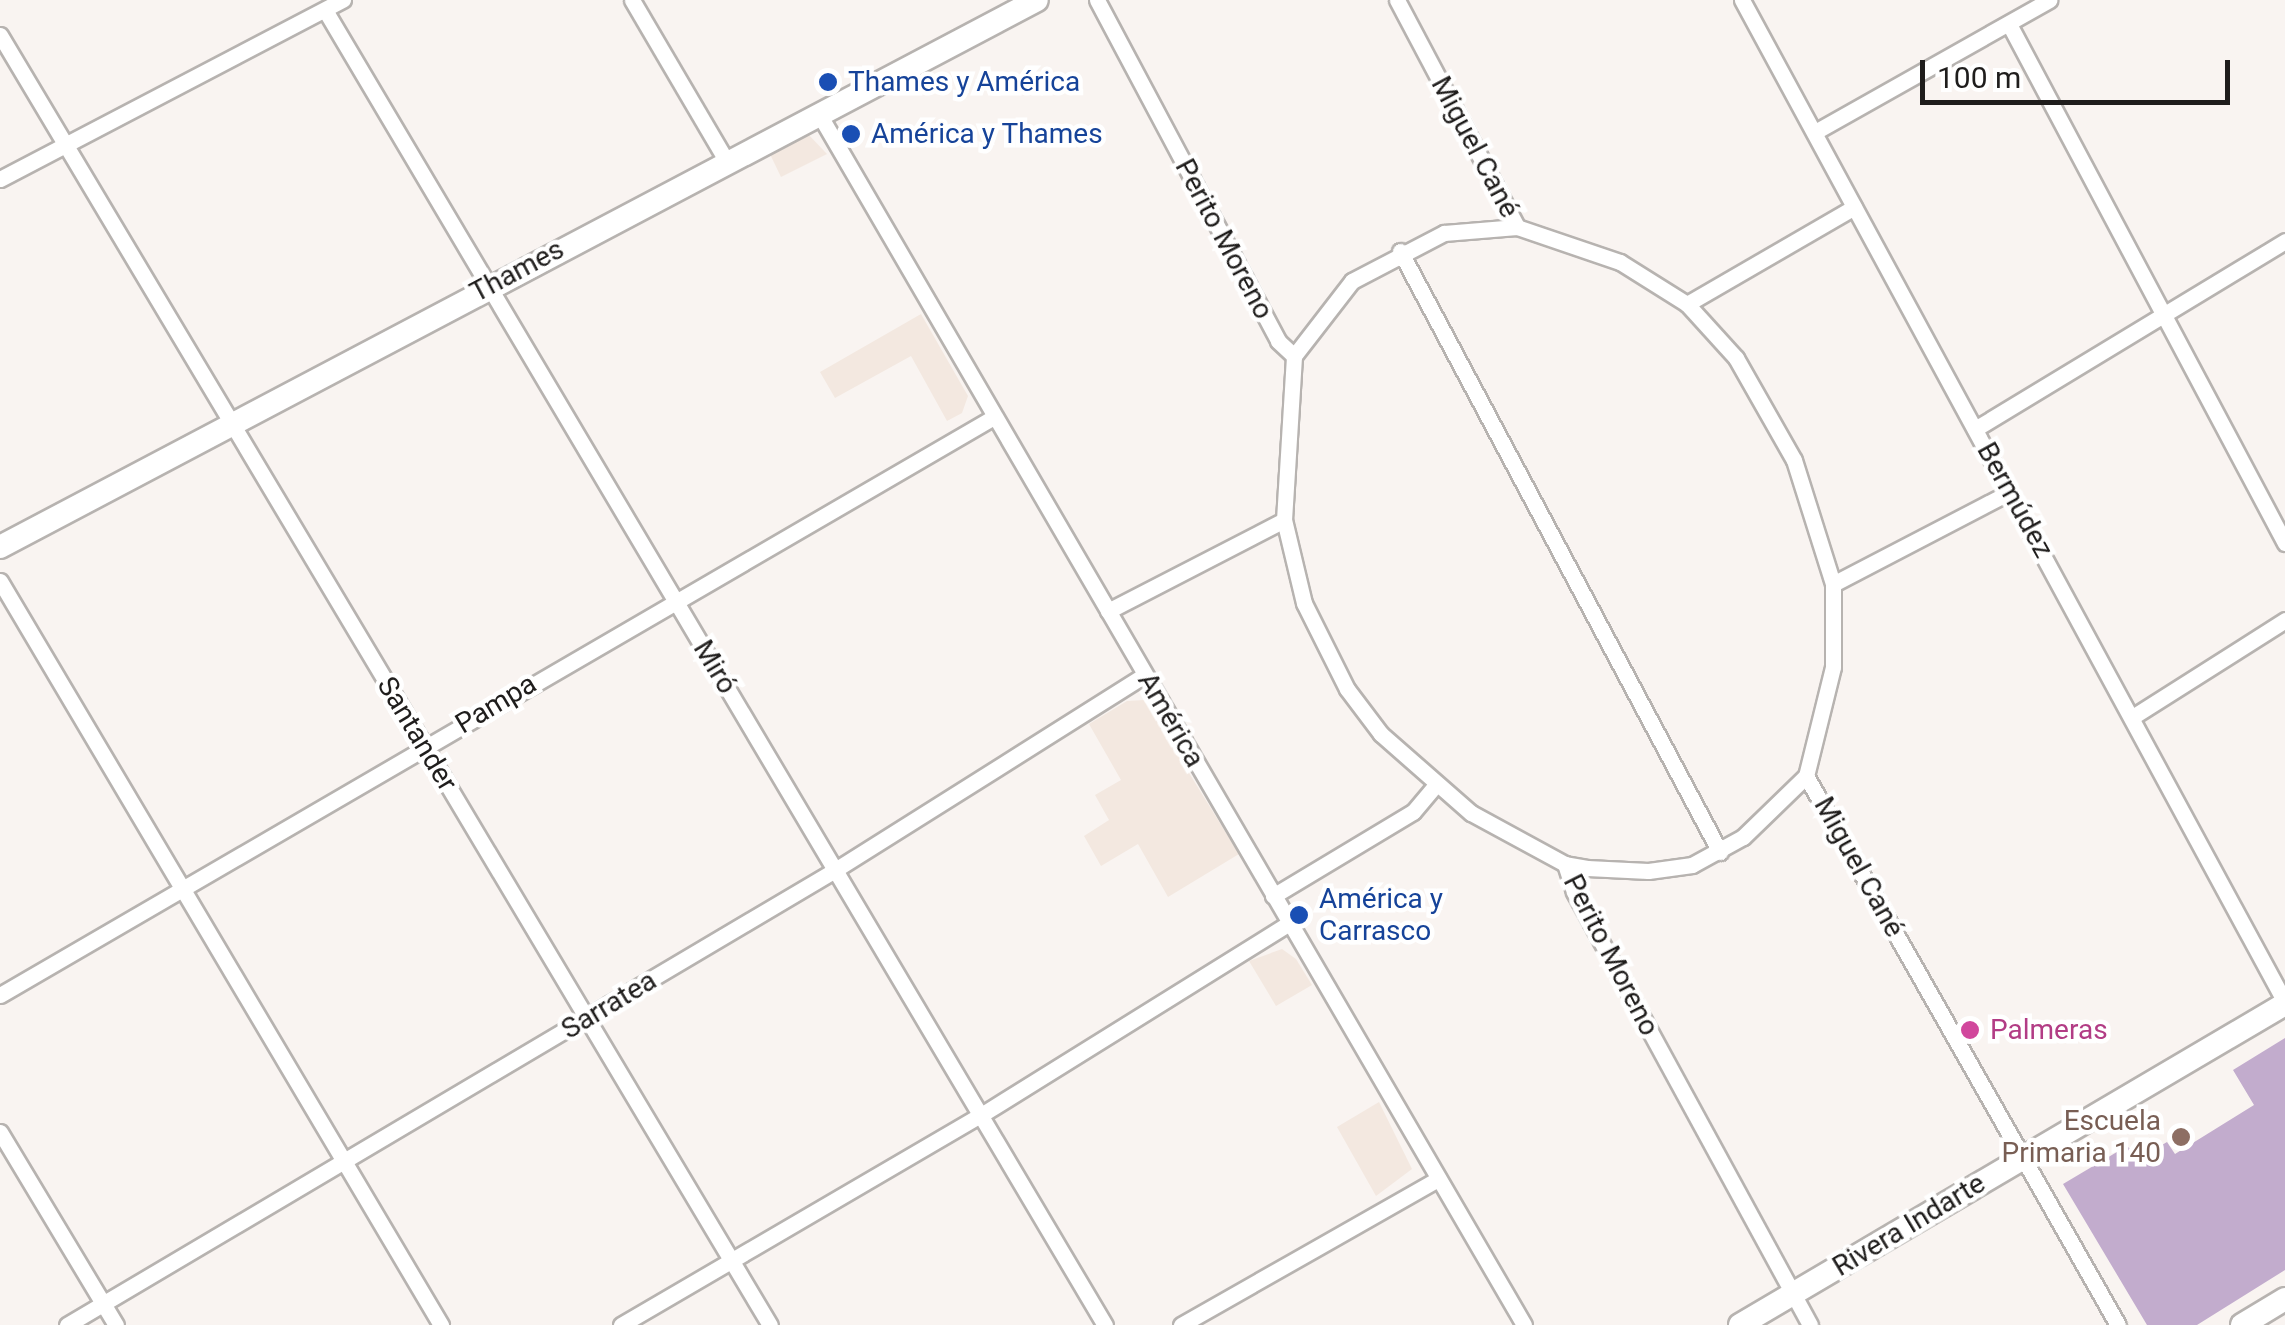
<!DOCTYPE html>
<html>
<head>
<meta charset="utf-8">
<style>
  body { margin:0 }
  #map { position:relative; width:2285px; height:1325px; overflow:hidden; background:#f9f4f1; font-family:Roboto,sans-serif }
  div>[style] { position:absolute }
  .built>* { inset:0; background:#f3e8e0 }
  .building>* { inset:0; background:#c2accd }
  .roads { filter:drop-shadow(2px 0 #b7b3b0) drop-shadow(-2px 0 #b7b3b0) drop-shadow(0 2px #b7b3b0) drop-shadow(0 -2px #b7b3b0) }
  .street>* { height:15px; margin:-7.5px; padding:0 7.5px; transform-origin:7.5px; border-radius:7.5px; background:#fff }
  .secondary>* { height:22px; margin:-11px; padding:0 11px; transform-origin:11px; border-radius:11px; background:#fff }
  .dots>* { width:28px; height:28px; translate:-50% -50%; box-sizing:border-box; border:5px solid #fff; border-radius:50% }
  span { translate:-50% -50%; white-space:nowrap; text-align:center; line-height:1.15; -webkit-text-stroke:9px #fff; paint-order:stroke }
  .transit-label { font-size:28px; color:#164399 }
  .left { translate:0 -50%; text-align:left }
  .street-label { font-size:28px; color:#1f1d1c }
  .hotel-label { font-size:28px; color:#b23c85 }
  .education-label { font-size:28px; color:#785e54 }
  .right { translate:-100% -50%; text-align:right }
  .scale { position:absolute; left:1920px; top:60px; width:310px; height:45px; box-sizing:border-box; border:5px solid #1f1d1c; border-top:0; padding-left:12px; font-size:30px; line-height:35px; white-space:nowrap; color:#1f1d1c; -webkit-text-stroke:8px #fff; paint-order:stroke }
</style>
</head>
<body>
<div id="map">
  <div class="built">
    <i style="clip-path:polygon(807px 133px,827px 154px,781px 177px,768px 150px)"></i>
    <i style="clip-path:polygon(921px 314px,968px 396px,962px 413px,947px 421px,911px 356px,835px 398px,820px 372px)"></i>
    <i style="clip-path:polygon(1144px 700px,1239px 854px,1168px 897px,1138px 844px,1101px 866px,1084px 836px,1109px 820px,1095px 795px,1121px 780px,1089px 724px,1127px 701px)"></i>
    <i style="clip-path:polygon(1282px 949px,1296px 959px,1312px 985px,1276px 1006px,1249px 961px)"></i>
    <i style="clip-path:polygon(1379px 1102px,1412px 1169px,1376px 1196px,1337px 1127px)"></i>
  </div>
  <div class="building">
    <i style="clip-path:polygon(2285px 1038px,2285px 1270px,2197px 1325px,2147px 1325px,2063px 1184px,2127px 1146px,2140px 1158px,2167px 1142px,2175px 1154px,2254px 1105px,2233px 1070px)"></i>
  </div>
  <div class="roads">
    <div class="street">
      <i style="left:632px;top:0;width:186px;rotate:59.6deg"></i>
      <i style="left:1097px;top:0;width:386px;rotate:62deg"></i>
      <i style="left:1278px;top:341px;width:22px;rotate:43deg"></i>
      <i style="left:1397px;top:0;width:257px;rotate:62.1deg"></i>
      <i style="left:1742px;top:0;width:1140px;rotate:61.55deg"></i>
      <i style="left:325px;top:10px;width:1529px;rotate:59.33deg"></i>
      <i style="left:2009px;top:24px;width:588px;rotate:62deg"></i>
      <i style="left:0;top:35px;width:1502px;rotate:59.17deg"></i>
      <i style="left:819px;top:114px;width:1401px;rotate:59.79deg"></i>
      <i style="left:1815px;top:132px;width:269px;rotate:-29.4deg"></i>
      <i style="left:0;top:179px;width:387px;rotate:-27.6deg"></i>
      <i style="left:1400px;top:251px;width:681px;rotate:61.97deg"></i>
      <i style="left:1687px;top:304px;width:193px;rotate:-30.1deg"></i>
      <i style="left:1975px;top:429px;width:363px;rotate:-31.2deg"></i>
      <i style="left:0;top:581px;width:865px;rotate:59.34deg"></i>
      <i style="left:1833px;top:584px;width:199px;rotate:-27.5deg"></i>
      <i style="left:1108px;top:611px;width:198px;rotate:-27.3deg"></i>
      <i style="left:2134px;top:716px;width:179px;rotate:-32.4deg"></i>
      <i style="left:1806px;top:776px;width:88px;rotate:135.9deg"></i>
      <i style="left:1743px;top:837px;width:58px;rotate:151.2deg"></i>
      <i style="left:1692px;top:865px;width:44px;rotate:172.2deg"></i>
      <i style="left:1648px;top:871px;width:61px;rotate:-177.2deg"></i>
      <i style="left:1587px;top:868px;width:22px;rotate:-170deg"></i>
      <i style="left:1565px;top:864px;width:107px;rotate:-151.5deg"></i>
      <i style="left:1471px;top:813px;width:120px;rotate:-138.7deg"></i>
      <i style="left:1381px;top:734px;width:56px;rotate:-127.1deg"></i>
      <i style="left:1347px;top:689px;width:96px;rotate:-116.6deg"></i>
      <i style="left:1304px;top:603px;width:85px;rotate:-103.5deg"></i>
      <i style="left:1284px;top:520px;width:164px;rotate:-86.5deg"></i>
      <i style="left:1294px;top:356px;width:95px;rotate:-52.3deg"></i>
      <i style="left:1352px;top:281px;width:104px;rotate:-27.6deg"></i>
      <i style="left:1444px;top:233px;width:73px;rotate:-4.7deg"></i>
      <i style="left:1517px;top:227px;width:109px;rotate:18.8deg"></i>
      <i style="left:1620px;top:262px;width:79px;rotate:32.1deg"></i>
      <i style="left:1687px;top:304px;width:73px;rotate:47.8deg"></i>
      <i style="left:1736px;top:358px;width:117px;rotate:60.4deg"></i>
      <i style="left:1794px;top:460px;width:130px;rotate:72.5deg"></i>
      <i style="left:1833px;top:584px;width:83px;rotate:90deg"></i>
      <i style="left:1833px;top:667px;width:112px;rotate:103.9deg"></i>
      <i style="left:1806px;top:776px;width:631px;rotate:60.39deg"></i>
      <i style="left:1565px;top:864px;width:29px;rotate:72deg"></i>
      <i style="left:1574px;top:892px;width:493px;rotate:61.4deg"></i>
      <i style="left:1273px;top:896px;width:163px;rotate:-31deg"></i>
      <i style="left:1413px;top:812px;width:33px;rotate:-50deg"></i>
      <i style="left:0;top:995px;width:1150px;rotate:-30.18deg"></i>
      <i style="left:0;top:1132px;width:225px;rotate:59deg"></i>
      <i style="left:67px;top:1325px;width:893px;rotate:-30.64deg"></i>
      <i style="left:835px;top:870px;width:366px;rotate:-32.2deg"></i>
      <i style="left:621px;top:1325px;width:417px;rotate:-30.3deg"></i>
      <i style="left:981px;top:1115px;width:363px;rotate:-31.9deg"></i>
      <i style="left:1181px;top:1325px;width:296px;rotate:-29.6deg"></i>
    </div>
    <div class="secondary">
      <i style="left:0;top:547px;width:1172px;rotate:-27.81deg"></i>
      <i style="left:1740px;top:1325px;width:633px;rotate:-30.5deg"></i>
      <i style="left:2242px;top:1325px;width:50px;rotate:-31.2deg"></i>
    </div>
  </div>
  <div class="dots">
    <i style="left:828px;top:82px;background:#1a4fb4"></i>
    <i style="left:851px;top:134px;background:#1a4fb4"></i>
    <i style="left:1299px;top:915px;background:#1a4fb4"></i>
    <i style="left:1970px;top:1030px;background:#d1479c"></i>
    <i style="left:2181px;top:1137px;background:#8d6e63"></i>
  </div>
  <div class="transit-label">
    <span class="left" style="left:848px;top:82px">Thames y América</span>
    <span class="left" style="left:871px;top:134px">América y Thames</span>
    <span class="left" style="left:1319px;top:915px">América y<br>Carrasco</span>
  </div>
  <div class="street-label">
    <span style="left:1475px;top:147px;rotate:62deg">Miguel Cané</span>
    <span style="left:1224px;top:239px;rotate:62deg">Perito Moreno</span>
    <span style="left:517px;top:271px;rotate:-28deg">Thames</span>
    <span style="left:2015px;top:500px;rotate:61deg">Bermúdez</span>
    <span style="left:715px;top:667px;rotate:59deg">Miró</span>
    <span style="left:496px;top:704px;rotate:-31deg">Pampa</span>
    <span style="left:1171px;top:720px;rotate:60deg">América</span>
    <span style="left:417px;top:734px;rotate:59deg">Santander</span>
    <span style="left:1859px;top:867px;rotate:61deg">Miguel Cané</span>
    <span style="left:1611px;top:955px;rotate:63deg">Perito Moreno</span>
    <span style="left:609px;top:1005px;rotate:-31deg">Sarratea</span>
    <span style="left:1909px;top:1225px;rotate:-31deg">Rivera Indarte</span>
  </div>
  <div class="hotel-label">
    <span class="left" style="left:1990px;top:1030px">Palmeras</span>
  </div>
  <div class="education-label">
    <span class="right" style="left:2161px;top:1137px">Escuela<br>Primaria 140</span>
  </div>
  <div class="scale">100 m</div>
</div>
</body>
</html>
